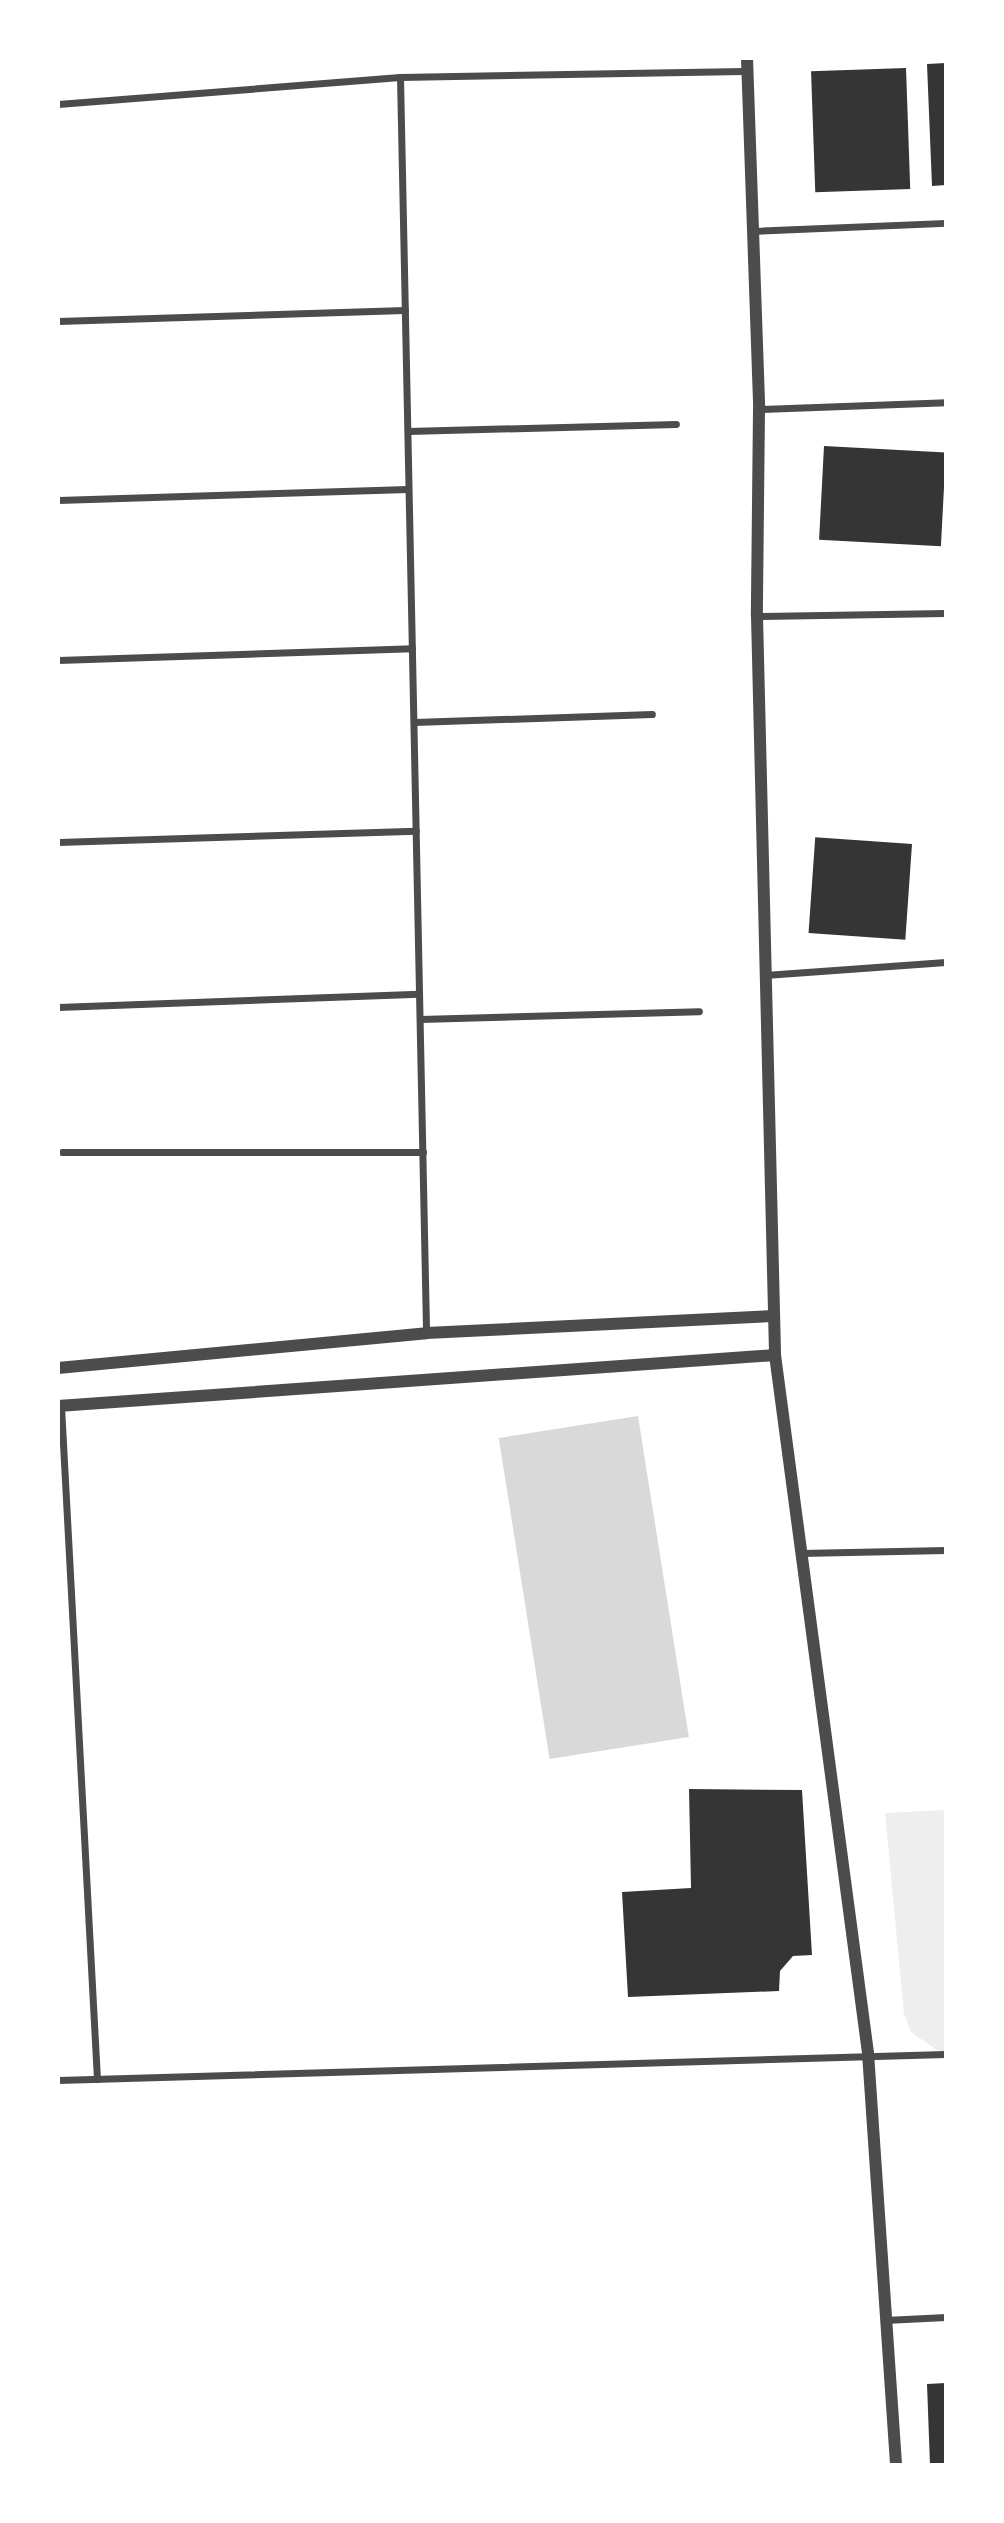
<!DOCTYPE html>
<html>
<head>
<meta charset="utf-8">
<style>
  body { margin:0 }
  #map { position:relative; width:1004px; height:2523px; overflow:hidden; background:#fff; font-family:"Noto Serif",serif }
  div>[style] { position:absolute }
  .green>* { inset:0; background:#eee }
  .water>* { inset:0; background:#d9d9d9; transform-origin:0 0 }
  .building>* { inset:0; background:#353535; transform-origin:0 0 }
  .minor>* { height:7px; margin:-3.5px; padding:0 3.5px; transform-origin:3.5px; border-radius:3.5px; background:#4c4c4c }
  .tertiary>* { height:12px; margin:-6px; padding:0 6px; transform-origin:6px; border-radius:6px; background:#4c4c4c }
  span { translate:-50% -50%; white-space:nowrap; text-align:center; line-height:1.15; -webkit-text-stroke:5px #fff; paint-order:stroke }
  .frame { position:absolute; inset:0; border:60px solid #fff; pointer-events:none }
</style>
</head>
<body>
<div id="map">
  <div class="green">
    <i style="clip-path:polygon(946px 1810px,946px 2053px,941px 2053px,911px 2032px,904px 2014px,885px 1813px)"></i>
  </div>
  <div class="water">
    <i style="left:638px;top:1416px;width:325px;height:141px;rotate:81deg"></i>
  </div>
  <div class="building">
    <i style="clip-path:polygon(946px 63px,946px 185px,932px 186px,927px 64px)"></i>
    <i style="left:906px;top:68px;width:121px;height:95px;rotate:88deg"></i>
    <i style="left:824px;top:446px;width:122px;height:94px;rotate:3deg"></i>
    <i style="left:912px;top:844px;width:96px;height:97px;rotate:94deg"></i>
    <i style="clip-path:polygon(689px 1789px,802px 1790px,812px 1955px,793px 1956px,780px 1971px,779px 1991px,628px 1997px,622px 1892px,691px 1888px)"></i>
    <i style="clip-path:polygon(946px 2383px,946px 2465px,930px 2465px,927px 2384px)"></i>
  </div>
  <div class="minor">
    <i style="left:400px;top:77px;width:1256px;rotate:88.81deg"></i>
    <i style="left:58px;top:104px;width:343px;rotate:-4.5deg"></i>
    <i style="left:400px;top:77px;width:344px;rotate:-1deg"></i>
    <i style="left:752px;top:231px;width:194px;rotate:-2.4deg"></i>
    <i style="left:58px;top:321px;width:347px;rotate:-1.8deg"></i>
    <i style="left:759px;top:409px;width:187px;rotate:-2.1deg"></i>
    <i style="left:408px;top:431px;width:268px;rotate:-1.5deg"></i>
    <i style="left:58px;top:500px;width:350px;rotate:-1.8deg"></i>
    <i style="left:757px;top:616px;width:189px;rotate:-0.9deg"></i>
    <i style="left:58px;top:660px;width:354px;rotate:-1.9deg"></i>
    <i style="left:414px;top:722px;width:238px;rotate:-1.9deg"></i>
    <i style="left:58px;top:842px;width:358px;rotate:-1.8deg"></i>
    <i style="left:765px;top:975px;width:181px;rotate:-4.1deg"></i>
    <i style="left:58px;top:1007px;width:361px;rotate:-2.1deg"></i>
    <i style="left:420px;top:1019px;width:279px;rotate:-1.6deg"></i>
    <i style="left:62px;top:1152px;width:361px"></i>
    <i style="left:61px;top:1406px;width:674px;rotate:86.94deg"></i>
    <i style="left:801px;top:1553px;width:145px;rotate:-1.2deg"></i>
    <i style="left:58px;top:2080px;width:888px;rotate:-1.68deg"></i>
    <i style="left:885px;top:2320px;width:61px;rotate:-2.8deg"></i>
  </div>
  <div class="tertiary">
    <i style="left:747px;top:58px;width:351px;rotate:88deg"></i>
    <i style="left:759px;top:409px;width:207px;rotate:90.6deg"></i>
    <i style="left:757px;top:616px;width:739px;rotate:88.6deg"></i>
    <i style="left:775px;top:1355px;width:704px;rotate:82.41deg"></i>
    <i style="left:868px;top:2053px;width:413px;rotate:86.1deg"></i>
    <i style="left:58px;top:1368px;width:370px;rotate:-5.4deg"></i>
    <i style="left:426px;top:1333px;width:348px;rotate:-2.8deg"></i>
    <i style="left:58px;top:1406px;width:719px;rotate:-4.07deg"></i>
  </div>
  <div class="frame"></div>
</div>
</body>
</html>
